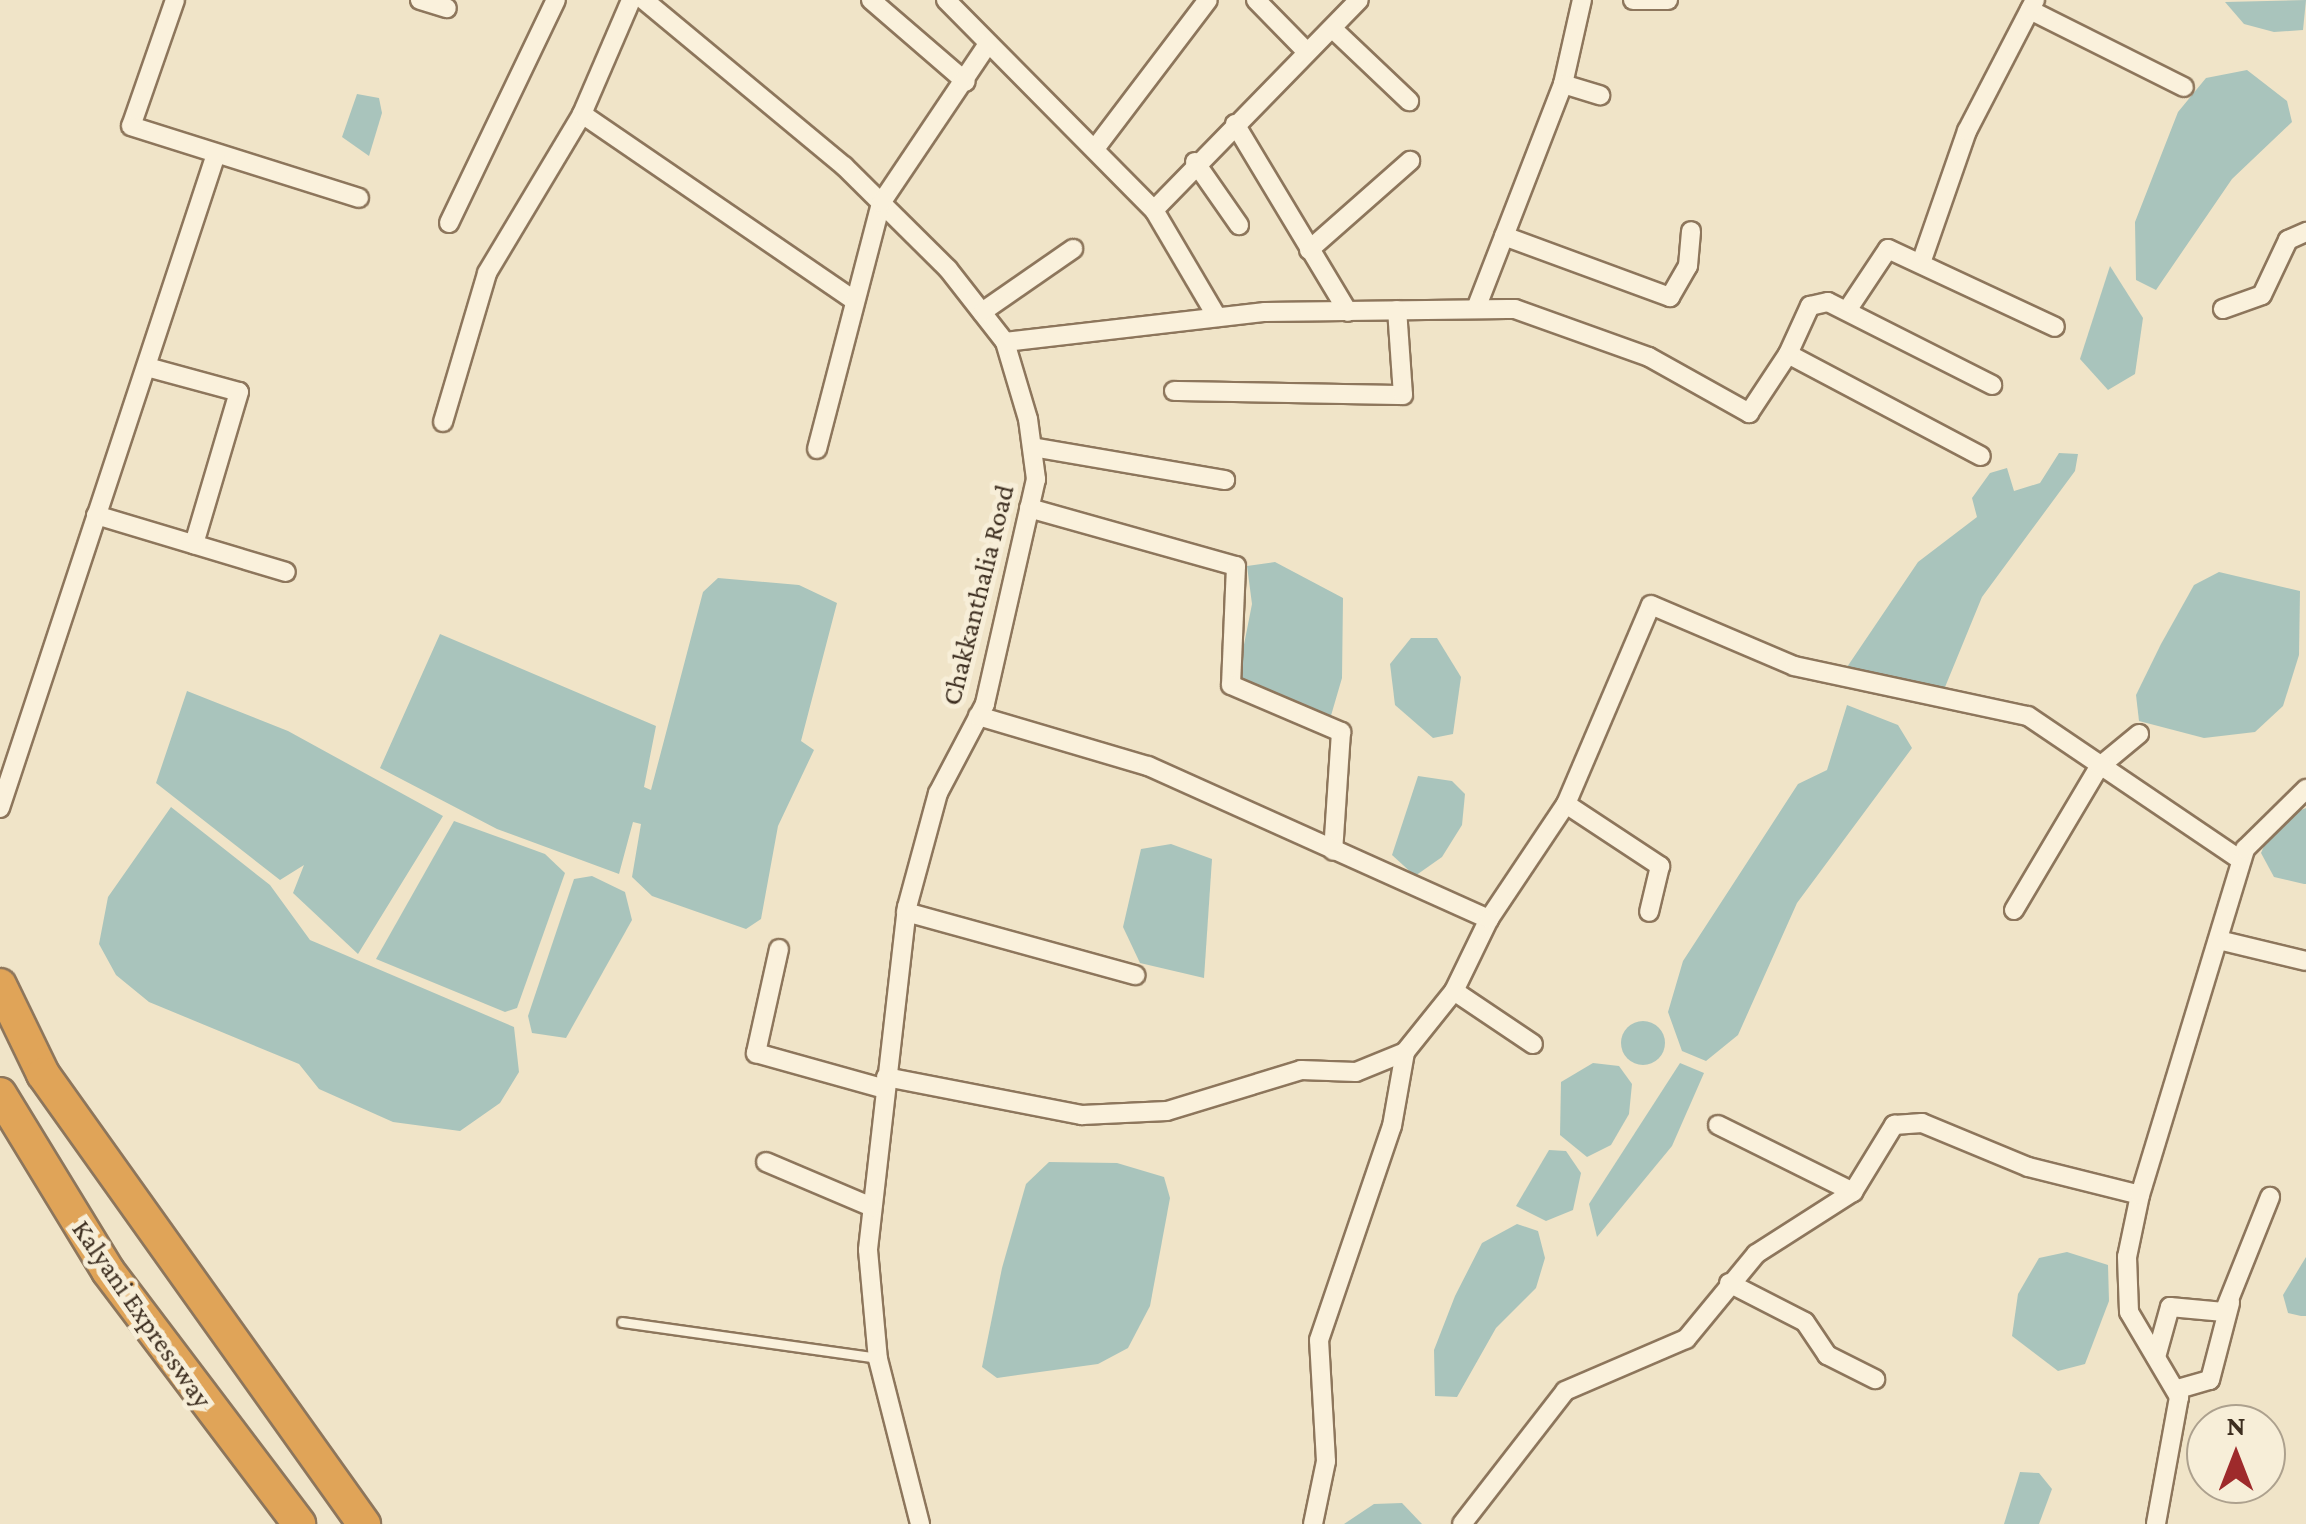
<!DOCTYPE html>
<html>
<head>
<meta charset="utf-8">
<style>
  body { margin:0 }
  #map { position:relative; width:2306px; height:1524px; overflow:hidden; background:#f0e4c8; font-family:"Crimson Pro",serif }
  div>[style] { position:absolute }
  .water>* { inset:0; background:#a9c4bc }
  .round { border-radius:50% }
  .roads { filter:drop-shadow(2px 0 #8d765c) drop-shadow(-2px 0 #8d765c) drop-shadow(0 2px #8d765c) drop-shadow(0 -2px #8d765c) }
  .lane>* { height:9px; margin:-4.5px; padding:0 4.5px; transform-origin:4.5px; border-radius:4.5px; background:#faf1dc }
  .street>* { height:18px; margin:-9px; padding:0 9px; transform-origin:9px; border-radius:9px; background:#faf1dc }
  .highway>* { height:32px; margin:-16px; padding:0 16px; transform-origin:16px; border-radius:16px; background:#e0a458 }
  span { translate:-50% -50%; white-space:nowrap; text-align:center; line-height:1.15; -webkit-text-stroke:10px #f7eed8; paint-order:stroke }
  .street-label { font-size:28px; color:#3d2e20 }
  .north { position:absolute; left:2186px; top:1404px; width:100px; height:100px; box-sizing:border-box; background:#f7eed8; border:2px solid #ada18e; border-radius:50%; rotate:0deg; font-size:28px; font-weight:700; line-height:40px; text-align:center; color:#3d2e20 }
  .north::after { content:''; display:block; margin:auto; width:35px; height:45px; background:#9e2a2b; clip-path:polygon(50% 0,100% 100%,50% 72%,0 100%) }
</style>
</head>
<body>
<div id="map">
  <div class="water">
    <i style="clip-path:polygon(2306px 0,2303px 30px,2274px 32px,2244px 24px,2225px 2px)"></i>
    <i style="clip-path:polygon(2247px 70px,2287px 101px,2292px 122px,2232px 179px,2156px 290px,2136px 280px,2135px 222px,2178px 112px,2206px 78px)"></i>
    <i style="clip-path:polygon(357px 94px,379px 98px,382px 113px,369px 156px,342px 137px)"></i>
    <i style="clip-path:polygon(2110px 266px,2143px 318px,2135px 374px,2108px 390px,2080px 359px)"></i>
    <i style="clip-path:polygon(2059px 453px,2078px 454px,2075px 471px,1982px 597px,1943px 692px,1843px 673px,1918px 562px,1977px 517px,1972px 498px,1990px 473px,2007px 468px,2014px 491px,2040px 483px)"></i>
    <i style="clip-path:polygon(1275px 562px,1343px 598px,1342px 678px,1330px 719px,1251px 693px,1238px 675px,1252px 604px,1247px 566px)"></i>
    <i style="clip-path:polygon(2219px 572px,2300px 591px,2299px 655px,2283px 706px,2255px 732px,2204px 738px,2139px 721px,2136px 695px,2161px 644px,2194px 585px)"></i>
    <i style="clip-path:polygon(718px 578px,799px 585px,837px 603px,801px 741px,814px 750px,778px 826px,761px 919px,746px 929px,652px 896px,632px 877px,641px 824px,633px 822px,619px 874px,497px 829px,380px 768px,440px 634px,656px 726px,644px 787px,651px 790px,703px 592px)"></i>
    <i style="clip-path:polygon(1411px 638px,1437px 638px,1461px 677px,1453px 734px,1433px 738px,1395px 705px,1390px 664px)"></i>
    <i style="clip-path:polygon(187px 691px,288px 731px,443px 816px,358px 954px,293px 893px,304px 865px,280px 880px,156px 783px)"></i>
    <i style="clip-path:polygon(1847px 705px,1898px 725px,1912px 748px,1797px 903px,1738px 1035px,1706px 1061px,1682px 1051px,1668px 1012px,1683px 961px,1798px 784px,1827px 770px)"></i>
    <i style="clip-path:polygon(1418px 776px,1452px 781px,1465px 794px,1462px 825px,1442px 857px,1415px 876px,1392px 855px)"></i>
    <i style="clip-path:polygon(171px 807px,270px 885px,310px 940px,514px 1027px,519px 1072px,500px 1103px,460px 1131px,393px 1122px,319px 1089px,299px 1064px,149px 1002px,116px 975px,99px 944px,108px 897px)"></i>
    <i style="clip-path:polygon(2306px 808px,2306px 884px,2304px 884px,2274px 877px,2261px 853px,2274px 821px)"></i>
    <i style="clip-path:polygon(454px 821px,545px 854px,565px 873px,517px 1008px,505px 1012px,376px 959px)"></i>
    <i style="clip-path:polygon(1171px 844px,1212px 859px,1204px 978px,1140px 963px,1123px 927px,1141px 849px)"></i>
    <i style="clip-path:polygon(592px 876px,625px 892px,632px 920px,566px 1038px,532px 1033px,528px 1016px,574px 879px)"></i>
    <i class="round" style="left:1621px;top:1021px;width:44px;height:44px"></i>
    <i style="clip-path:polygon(1593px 1063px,1619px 1066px,1632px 1084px,1629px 1114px,1611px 1145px,1587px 1157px,1560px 1135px,1561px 1082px)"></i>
    <i style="clip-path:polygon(1680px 1063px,1704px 1073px,1672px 1146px,1597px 1237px,1589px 1204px)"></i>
    <i style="clip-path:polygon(1549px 1150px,1566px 1151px,1581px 1173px,1573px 1210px,1546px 1221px,1516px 1206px)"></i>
    <i style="clip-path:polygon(1049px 1162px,1117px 1163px,1164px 1177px,1170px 1198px,1150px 1306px,1128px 1348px,1098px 1364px,997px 1378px,982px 1367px,1002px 1268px,1026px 1184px)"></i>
    <i style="clip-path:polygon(1517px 1224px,1538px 1231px,1545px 1258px,1536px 1288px,1496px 1328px,1457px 1397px,1435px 1396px,1434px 1350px,1455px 1296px,1482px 1243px)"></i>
    <i style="clip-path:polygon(2067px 1252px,2108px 1265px,2109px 1301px,2085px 1364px,2058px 1371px,2012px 1336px,2018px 1294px,2039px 1258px)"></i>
    <i style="clip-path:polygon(2306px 1257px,2306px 1316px,2301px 1316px,2288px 1313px,2283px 1295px)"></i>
    <i style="clip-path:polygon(2020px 1472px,2039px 1473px,2052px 1489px,2039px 1524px,2004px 1524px)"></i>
    <i style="clip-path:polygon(1402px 1503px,1422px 1524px,1344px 1524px,1374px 1504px)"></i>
  </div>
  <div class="roads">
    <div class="lane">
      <i style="left:622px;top:1322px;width:258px;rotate:8deg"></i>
    </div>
    <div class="street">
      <i style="left:175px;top:0;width:133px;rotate:109.2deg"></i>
      <i style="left:131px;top:126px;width:239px;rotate:17.5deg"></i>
      <i style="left:420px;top:0;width:28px;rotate:17deg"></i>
      <i style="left:644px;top:0;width:260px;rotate:39.7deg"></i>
      <i style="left:844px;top:166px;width:146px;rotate:44.7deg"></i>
      <i style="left:948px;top:269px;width:93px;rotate:52deg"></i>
      <i style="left:1005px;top:342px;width:80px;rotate:73.4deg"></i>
      <i style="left:1028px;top:419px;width:61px;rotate:82.4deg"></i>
      <i style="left:1036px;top:479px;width:231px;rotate:102.8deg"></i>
      <i style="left:985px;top:704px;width:101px;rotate:117.8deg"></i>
      <i style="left:938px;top:793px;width:118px;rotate:105.2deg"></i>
      <i style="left:907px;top:907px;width:345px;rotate:96.5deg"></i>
      <i style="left:868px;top:1250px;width:109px;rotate:84.8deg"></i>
      <i style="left:878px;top:1359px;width:170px;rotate:75.7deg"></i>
      <i style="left:871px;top:0;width:125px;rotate:40.8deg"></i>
      <i style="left:946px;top:0;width:296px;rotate:45.3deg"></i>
      <i style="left:1154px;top:210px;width:124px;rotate:59.5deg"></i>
      <i style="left:1256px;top:0;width:73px;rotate:45.6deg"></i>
      <i style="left:1633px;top:0;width:35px"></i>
      <i style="left:2030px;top:10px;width:172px;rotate:26.6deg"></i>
      <i style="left:1333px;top:29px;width:105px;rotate:43.5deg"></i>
      <i style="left:1563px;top:84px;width:86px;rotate:-77.3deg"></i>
      <i style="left:582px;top:114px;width:330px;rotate:34.4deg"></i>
      <i style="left:1235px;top:124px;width:219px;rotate:59deg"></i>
      <i style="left:1097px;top:146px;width:183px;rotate:-52.8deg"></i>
      <i style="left:1195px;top:162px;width:77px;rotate:55.1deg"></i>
      <i style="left:1154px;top:210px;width:293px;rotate:-45.7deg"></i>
      <i style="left:449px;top:223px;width:247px;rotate:-64.4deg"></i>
      <i style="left:1504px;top:236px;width:177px;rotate:20.2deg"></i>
      <i style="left:1670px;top:297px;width:36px;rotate:-60deg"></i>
      <i style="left:1688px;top:266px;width:35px;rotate:-85deg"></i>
      <i style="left:1309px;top:250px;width:135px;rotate:-41.4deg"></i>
      <i style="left:1921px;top:263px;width:140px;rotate:-70.8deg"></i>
      <i style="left:1967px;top:131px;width:148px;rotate:-62.6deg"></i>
      <i style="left:1477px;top:306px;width:238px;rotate:-68.8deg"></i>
      <i style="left:1563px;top:84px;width:39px;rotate:17deg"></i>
      <i style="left:1848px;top:309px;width:72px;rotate:-56.3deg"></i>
      <i style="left:1888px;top:249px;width:184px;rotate:25deg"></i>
      <i style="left:2223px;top:309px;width:41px;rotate:-19.7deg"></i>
      <i style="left:2262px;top:295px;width:61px;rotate:-64.7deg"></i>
      <i style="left:2288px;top:240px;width:20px;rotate:-24deg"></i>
      <i style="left:982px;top:312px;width:111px;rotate:-34.7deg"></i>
      <i style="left:1005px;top:342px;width:262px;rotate:-6.6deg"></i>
      <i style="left:1265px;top:312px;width:250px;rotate:-0.7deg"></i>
      <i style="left:1515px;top:309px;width:142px;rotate:19.7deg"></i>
      <i style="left:1649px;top:357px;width:115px;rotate:29.2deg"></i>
      <i style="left:1749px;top:413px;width:71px;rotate:-56.5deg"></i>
      <i style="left:1788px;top:354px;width:218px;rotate:27.9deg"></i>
      <i style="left:1788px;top:354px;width:53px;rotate:-65.4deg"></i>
      <i style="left:1810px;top:306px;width:18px;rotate:-13deg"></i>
      <i style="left:1828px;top:302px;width:184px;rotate:26.8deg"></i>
      <i style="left:147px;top:367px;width:95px;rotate:15.2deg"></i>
      <i style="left:239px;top:392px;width:159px;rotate:106.5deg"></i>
      <i style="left:1174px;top:391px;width:229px;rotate:1deg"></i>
      <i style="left:1403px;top:395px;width:85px;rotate:-94deg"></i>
      <i style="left:443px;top:422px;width:155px;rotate:-73.5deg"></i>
      <i style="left:487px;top:273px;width:185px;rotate:-59.1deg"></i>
      <i style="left:582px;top:114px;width:124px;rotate:-66.7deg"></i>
      <i style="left:1032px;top:447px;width:196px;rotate:9.7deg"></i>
      <i style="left:817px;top:449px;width:254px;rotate:-75.4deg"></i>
      <i style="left:881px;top:203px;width:192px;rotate:-56.1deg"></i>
      <i style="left:1029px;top:508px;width:215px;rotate:15.7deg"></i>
      <i style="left:1236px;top:566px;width:119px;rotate:92.4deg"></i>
      <i style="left:1231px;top:685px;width:120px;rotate:23.1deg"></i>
      <i style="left:1341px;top:732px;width:119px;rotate:93.8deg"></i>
      <i style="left:96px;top:515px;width:198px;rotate:16.7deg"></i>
      <i style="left:978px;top:716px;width:177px;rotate:16.4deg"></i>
      <i style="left:1148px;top:766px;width:374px;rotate:24.2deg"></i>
      <i style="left:1566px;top:804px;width:113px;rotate:33.4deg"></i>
      <i style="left:1660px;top:866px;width:47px;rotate:103.4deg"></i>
      <i style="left:0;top:808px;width:686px;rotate:-71.72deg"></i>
      <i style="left:2014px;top:910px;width:166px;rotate:-59.3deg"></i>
      <i style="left:2099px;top:767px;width:52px;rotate:-39.5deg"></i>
      <i style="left:906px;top:912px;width:238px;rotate:15.4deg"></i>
      <i style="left:2219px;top:940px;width:89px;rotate:13.6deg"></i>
      <i style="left:779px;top:949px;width:107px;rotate:102.5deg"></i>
      <i style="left:756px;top:1053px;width:134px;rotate:15.6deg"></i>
      <i style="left:1454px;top:991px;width:95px;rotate:33.9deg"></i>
      <i style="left:886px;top:1077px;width:200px;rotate:11deg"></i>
      <i style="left:1082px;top:1115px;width:85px;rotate:-2.7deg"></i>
      <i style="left:1167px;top:1111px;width:140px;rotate:-17deg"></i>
      <i style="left:1301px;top:1070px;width:55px;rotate:2.1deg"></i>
      <i style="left:1356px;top:1072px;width:53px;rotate:-22.2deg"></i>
      <i style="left:1405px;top:1052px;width:78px;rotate:-51.2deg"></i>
      <i style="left:1454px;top:991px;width:80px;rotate:-64.1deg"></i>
      <i style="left:1489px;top:919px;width:138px;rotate:-56.2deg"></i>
      <i style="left:1566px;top:804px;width:216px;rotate:-66.9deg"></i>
      <i style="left:1651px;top:605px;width:155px;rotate:23.1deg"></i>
      <i style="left:1794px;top:666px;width:239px;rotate:12.1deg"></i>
      <i style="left:2028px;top:716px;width:257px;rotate:34.1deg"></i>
      <i style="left:1718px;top:1125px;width:151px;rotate:26.4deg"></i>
      <i style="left:766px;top:1162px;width:115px;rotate:23deg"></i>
      <i style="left:2140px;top:1195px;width:63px;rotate:101.8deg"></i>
      <i style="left:2127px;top:1257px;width:55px;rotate:87.9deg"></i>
      <i style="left:2129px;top:1312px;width:99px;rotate:59.5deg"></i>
      <i style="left:2179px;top:1397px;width:129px;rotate:100.3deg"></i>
      <i style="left:1729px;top:1283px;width:85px;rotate:27.2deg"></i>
      <i style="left:1805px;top:1322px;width:40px;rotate:56deg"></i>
      <i style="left:1827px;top:1355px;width:54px;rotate:26.6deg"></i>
      <i style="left:2156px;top:1357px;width:52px;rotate:-74.4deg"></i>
      <i style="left:2170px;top:1307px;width:54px;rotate:5.3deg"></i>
      <i style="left:2224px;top:1312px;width:124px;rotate:-68.2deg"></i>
      <i style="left:2178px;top:1389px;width:33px;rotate:-16deg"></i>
      <i style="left:2210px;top:1380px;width:80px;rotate:-75.4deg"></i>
      <i style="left:1313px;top:1524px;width:64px;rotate:-78.3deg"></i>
      <i style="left:1326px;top:1461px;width:121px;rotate:-93.3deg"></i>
      <i style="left:1319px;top:1340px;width:226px;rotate:-71.2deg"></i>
      <i style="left:1392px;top:1126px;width:75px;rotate:-80deg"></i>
      <i style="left:1462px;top:1524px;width:168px;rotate:-52.2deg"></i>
      <i style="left:1565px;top:1391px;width:132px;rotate:-23.3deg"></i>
      <i style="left:1686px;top:1339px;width:110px;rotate:-50.5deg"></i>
      <i style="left:1756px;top:1254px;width:115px;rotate:-32.6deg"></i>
      <i style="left:1853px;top:1192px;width:79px;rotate:-58.5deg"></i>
      <i style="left:1894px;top:1125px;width:28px;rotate:-4deg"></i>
      <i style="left:1922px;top:1123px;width:115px;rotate:22.5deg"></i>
      <i style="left:2028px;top:1167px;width:115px;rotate:14deg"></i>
      <i style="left:2140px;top:1195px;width:362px;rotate:-73.1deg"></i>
      <i style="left:2245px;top:849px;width:86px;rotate:-44.5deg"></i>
    </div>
    <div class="highway">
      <i style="left:0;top:985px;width:99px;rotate:64.2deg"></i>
      <i style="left:43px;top:1074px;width:553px;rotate:54.5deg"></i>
      <i style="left:0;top:1094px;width:207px;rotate:58.6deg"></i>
      <i style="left:108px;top:1271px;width:317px;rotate:52.9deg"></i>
    </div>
  </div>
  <div class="street-label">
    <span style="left:978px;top:595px;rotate:-76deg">Chakkanthalia Road</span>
    <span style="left:142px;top:1314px;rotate:55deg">Kalyani Expressway</span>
  </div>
  <div class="north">N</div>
</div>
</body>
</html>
